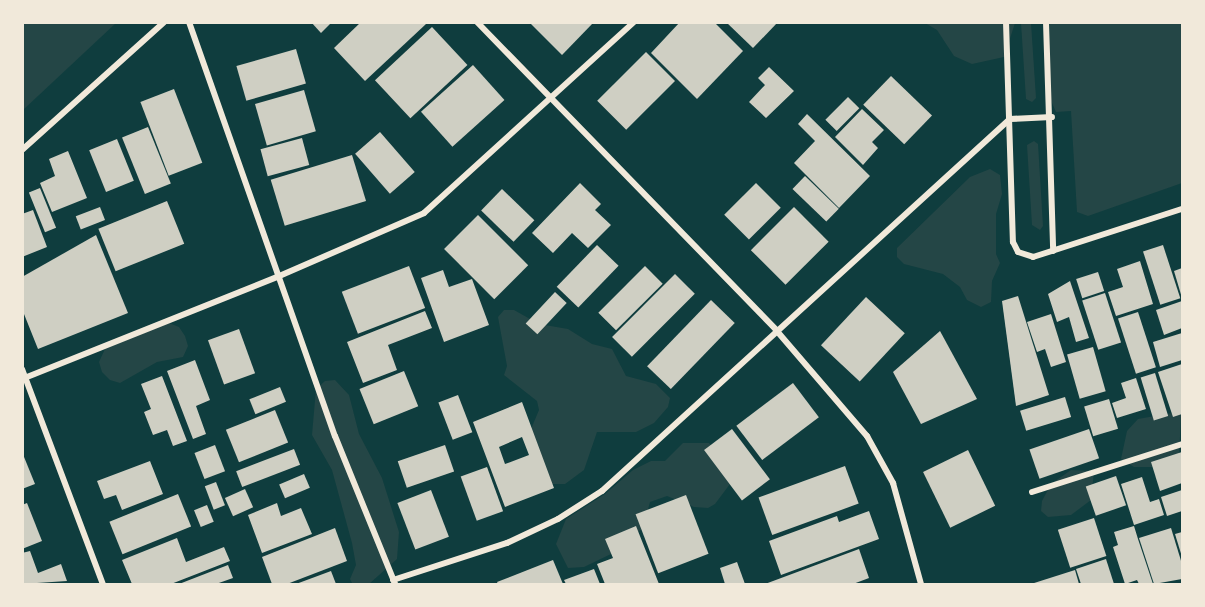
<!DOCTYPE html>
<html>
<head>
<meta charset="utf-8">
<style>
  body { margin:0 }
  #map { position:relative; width:1205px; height:607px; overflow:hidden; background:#0f3d3e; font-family:Overpass,sans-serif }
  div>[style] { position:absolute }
  .green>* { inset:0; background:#244646 }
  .building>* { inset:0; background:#cfcfc3; transform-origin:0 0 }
  .minor>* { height:6px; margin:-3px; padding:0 3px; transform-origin:3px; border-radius:3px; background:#f1e9da }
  span { translate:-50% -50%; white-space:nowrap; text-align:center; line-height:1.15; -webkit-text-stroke:4.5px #f1e9da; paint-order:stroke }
  .frame { position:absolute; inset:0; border:24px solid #f1e9da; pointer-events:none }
</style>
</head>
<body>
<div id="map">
  <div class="green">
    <i style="clip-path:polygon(23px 22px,116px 22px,116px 23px,23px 110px)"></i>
    <i style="clip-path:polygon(925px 23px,1015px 23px,1004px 57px,972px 64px,954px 56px,937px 30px)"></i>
    <i style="clip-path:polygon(1021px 23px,1031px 23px,1036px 98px,1032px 102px,1026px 99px)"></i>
    <i style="clip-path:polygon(1050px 23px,1182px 23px,1182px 183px,1088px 216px,1077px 212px,1071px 111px,1056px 112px,1048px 94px)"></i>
    <i style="clip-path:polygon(1034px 141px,1038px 144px,1043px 226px,1040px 230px,1032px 225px,1027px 145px)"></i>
    <i style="clip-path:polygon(990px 169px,1000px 175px,1002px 194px,996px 214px,996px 254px,1000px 263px,992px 281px,991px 302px,981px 307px,967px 300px,960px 287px,943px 274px,904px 264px,897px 257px,897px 248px,970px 177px)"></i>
    <i style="clip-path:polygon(504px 310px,514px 310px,539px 324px,568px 329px,592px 344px,612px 349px,626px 376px,656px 384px,670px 398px,668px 407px,654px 423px,636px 432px,597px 432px,584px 470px,565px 484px,545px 484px,531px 429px,539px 410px,537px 401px,504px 375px,507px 366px,498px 317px)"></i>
    <i style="clip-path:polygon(169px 323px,179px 327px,185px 336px,188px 346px,183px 357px,157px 362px,120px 383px,110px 380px,102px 372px,99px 362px,105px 349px)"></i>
    <i style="clip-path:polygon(335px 380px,349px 395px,359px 434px,382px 478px,399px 532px,397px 559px,369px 584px,352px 583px,350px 579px,356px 565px,352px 543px,332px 470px,312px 435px,316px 389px,325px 381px)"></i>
    <i style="clip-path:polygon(1182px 397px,1179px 456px,1155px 467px,1134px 467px,1121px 459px,1127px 431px,1138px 419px,1172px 413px)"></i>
    <i style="clip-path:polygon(683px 443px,709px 443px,736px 476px,715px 504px,708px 508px,694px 507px,667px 496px,650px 502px,643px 528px,611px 554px,584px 567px,568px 568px,556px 544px,566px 519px,605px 494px,633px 470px,651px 461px,665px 461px)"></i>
    <i style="clip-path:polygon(1071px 470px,1094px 471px,1091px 500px,1071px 515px,1048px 517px,1041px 511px,1042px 501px,1051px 484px)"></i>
  </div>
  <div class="building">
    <i style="clip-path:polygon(311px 22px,332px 22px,321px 33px)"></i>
    <i style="clip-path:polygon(361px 22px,425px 22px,426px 24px,365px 81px,334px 48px)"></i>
    <i style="clip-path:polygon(529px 22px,594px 22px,562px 55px)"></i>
    <i style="clip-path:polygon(680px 22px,714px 22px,743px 51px,697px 99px,651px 53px)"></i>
    <i style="clip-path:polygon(726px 22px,778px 22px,753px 48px)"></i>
    <i style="left:432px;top:27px;width:52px;height:78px;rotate:47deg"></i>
    <i style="left:296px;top:49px;width:36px;height:62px;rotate:74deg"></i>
    <i style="left:646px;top:52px;width:41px;height:69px;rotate:45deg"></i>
    <i style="left:473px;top:65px;width:47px;height:70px;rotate:48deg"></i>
    <i style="clip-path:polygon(769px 67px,794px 91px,766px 118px,749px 102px,765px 85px,758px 78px)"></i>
    <i style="left:891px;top:76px;width:57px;height:40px;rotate:44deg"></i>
    <i style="left:174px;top:89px;width:79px;height:36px;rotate:69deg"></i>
    <i style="left:304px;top:90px;width:43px;height:51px;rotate:74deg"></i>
    <i style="left:848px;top:97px;width:16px;height:32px;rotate:45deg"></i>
    <i style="clip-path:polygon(862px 109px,884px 130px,872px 142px,878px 148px,863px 165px,835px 137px)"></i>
    <i style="clip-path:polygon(807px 114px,870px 176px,839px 208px,794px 163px,815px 141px,798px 124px)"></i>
    <i style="left:148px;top:127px;width:61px;height:28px;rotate:68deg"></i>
    <i style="left:380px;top:132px;width:53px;height:33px;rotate:49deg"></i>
    <i style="left:302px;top:138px;width:28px;height:43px;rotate:75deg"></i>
    <i style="left:117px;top:139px;width:45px;height:30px;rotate:68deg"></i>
    <i style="clip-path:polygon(68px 151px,87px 198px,52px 212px,40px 183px,55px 176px,49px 159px)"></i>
    <i style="left:352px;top:155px;width:48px;height:85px;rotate:73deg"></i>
    <i style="left:805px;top:176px;width:47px;height:18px;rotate:44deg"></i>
    <i style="clip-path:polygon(580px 183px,601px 204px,595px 210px,611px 225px,588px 248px,572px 233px,553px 253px,532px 233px)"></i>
    <i style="left:756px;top:183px;width:35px;height:45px;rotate:45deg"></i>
    <i style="left:40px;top:188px;width:43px;height:12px;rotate:68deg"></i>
    <i style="left:502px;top:189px;width:45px;height:30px;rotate:44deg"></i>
    <i style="left:167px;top:201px;width:46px;height:74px;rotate:68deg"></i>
    <i style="left:100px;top:207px;width:14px;height:26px;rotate:69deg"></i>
    <i style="left:794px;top:207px;width:49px;height:61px;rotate:45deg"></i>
    <i style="clip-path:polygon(33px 210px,47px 247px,22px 257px,22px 214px)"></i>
    <i style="left:478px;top:215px;width:71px;height:48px;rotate:45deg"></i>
    <i style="clip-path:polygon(96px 235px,128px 313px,38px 349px,22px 309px,22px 277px)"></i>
    <i style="left:597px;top:245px;width:30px;height:58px;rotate:44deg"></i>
    <i style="left:1163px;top:245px;width:56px;height:21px;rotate:72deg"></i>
    <i style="clip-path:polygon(1140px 261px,1153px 304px,1116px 316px,1108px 292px,1123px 287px,1117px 269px)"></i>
    <i style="left:409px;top:266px;width:45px;height:72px;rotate:69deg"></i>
    <i style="left:645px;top:266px;width:25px;height:66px;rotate:45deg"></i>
    <i style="clip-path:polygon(1182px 268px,1182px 298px,1174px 271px)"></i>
    <i style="clip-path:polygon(443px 270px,449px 287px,472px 279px,489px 325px,444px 342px,421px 278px)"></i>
    <i style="left:1098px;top:272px;width:20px;height:23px;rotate:72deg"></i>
    <i style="left:675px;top:274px;width:28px;height:89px;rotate:45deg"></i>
    <i style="clip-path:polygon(1070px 281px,1089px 338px,1076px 342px,1069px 317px,1057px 322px,1048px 294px)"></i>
    <i style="left:555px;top:292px;width:16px;height:43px;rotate:43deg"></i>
    <i style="left:1105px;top:293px;width:52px;height:24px;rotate:72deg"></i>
    <i style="clip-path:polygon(1018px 296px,1049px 395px,1016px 406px,1002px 301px)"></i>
    <i style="left:866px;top:297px;width:53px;height:66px;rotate:43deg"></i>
    <i style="left:711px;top:300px;width:33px;height:92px;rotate:44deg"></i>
    <i style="clip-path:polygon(1182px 301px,1182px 328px,1164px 335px,1156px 310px)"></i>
    <i style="clip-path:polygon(425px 311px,432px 328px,388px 345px,397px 370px,363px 383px,347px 342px)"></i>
    <i style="left:1138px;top:312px;width:58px;height:21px;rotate:72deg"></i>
    <i style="clip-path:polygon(1051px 314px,1066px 362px,1051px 367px,1045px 349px,1037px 352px,1027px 322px)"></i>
    <i style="left:239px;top:329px;width:47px;height:33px;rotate:70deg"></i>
    <i style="clip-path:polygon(940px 331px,977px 399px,921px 424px,893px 372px)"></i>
    <i style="clip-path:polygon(1182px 333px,1182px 360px,1160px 367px,1153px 342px)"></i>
    <i style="left:1093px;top:347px;width:46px;height:27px;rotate:74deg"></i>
    <i style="clip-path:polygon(195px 360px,210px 400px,196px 406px,206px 434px,193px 439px,167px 371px)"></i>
    <i style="clip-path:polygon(1182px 364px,1182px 414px,1173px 417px,1158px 372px)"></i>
    <i style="left:404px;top:371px;width:38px;height:48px;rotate:68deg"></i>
    <i style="left:1155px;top:373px;width:45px;height:15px;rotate:73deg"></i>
    <i style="clip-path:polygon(162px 376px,187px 441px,173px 446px,167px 430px,153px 435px,144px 412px,151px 409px,141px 384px)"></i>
    <i style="clip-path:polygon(1136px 378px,1146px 409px,1117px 418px,1112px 403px,1126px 398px,1121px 383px)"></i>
    <i style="left:793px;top:383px;width:43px;height:71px;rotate:53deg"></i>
    <i style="left:280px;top:387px;width:16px;height:33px;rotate:68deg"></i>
    <i style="left:458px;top:395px;width:40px;height:21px;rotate:69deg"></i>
    <i style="left:1065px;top:397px;width:21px;height:47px;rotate:73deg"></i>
    <i style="left:1109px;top:399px;width:31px;height:26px;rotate:73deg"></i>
    <i style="clip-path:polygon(evenodd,522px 402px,554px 488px,505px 507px,473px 422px,522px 402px,522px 437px,529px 455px,505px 464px,499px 447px,522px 437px)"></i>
    <i style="left:275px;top:410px;width:35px;height:53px;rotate:68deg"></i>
    <i style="left:732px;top:429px;width:63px;height:35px;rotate:53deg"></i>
    <i style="left:1089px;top:429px;width:31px;height:63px;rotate:71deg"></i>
    <i style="left:215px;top:445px;width:28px;height:22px;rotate:69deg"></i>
    <i style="left:445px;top:445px;width:28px;height:50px;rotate:71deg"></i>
    <i style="left:294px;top:449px;width:17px;height:62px;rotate:69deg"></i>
    <i style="left:968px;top:450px;width:62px;height:50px;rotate:64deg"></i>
    <i style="clip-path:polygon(22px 452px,35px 484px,22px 489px)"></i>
    <i style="clip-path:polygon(1182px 452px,1182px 483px,1160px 491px,1151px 462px)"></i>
    <i style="clip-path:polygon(150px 461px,163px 494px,122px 510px,116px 495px,104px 499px,97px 481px)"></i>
    <i style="left:845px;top:466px;width:40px;height:92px;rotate:70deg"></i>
    <i style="left:487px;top:467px;width:47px;height:28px;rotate:70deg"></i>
    <i style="left:304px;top:474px;width:15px;height:27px;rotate:67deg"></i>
    <i style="left:1116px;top:476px;width:31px;height:32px;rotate:71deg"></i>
    <i style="clip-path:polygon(1142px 477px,1150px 502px,1159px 499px,1164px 515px,1134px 525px,1121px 484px)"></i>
    <i style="left:216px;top:482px;width:25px;height:12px;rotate:69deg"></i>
    <i style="left:245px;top:489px;width:20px;height:22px;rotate:66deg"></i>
    <i style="left:431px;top:490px;width:50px;height:36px;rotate:69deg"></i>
    <i style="clip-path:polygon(1182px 490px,1182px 511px,1167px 516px,1161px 497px)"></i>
    <i style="left:178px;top:494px;width:35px;height:74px;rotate:68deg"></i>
    <i style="left:686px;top:495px;width:63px;height:54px;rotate:69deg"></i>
    <i style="clip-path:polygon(27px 503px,42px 541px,22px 549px,22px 505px)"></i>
    <i style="clip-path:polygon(277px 503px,281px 516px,301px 508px,312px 534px,262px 553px,248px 515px)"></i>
    <i style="left:207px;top:505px;width:18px;height:14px;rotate:68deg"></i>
    <i style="clip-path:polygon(869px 511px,879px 539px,781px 575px,769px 541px,837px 516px,839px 522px)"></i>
    <i style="left:1094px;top:518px;width:40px;height:38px;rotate:72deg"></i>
    <i style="clip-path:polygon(636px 526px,659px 584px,605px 584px,597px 564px,613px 558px,605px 539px)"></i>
    <i style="clip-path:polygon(1134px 526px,1138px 539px,1153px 584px,1139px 584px,1137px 580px,1125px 584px,1113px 547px,1118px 545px,1114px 532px)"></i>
    <i style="clip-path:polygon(335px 528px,347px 561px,287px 584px,272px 584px,262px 557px)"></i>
    <i style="clip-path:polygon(1171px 528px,1182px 564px,1182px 579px,1154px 584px,1139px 538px)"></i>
    <i style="clip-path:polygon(1182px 532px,1182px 557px,1175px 534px)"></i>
    <i style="clip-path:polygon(177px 538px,186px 562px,224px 547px,230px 561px,171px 584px,132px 584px,122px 560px)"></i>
    <i style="clip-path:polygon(859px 549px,869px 578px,853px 584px,765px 584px)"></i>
    <i style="clip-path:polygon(30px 551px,38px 573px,61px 564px,67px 581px,22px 584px,22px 553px)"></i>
    <i style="clip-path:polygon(1106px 559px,1114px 584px,1081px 584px,1076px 569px)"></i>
    <i style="clip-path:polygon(553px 560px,563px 584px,498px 584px,497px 582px)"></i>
    <i style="clip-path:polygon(737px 562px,745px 584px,725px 584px,720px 568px)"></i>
    <i style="clip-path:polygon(228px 565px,233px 578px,216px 584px,179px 584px)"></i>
    <i style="clip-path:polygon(594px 569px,600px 584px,566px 584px,564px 580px)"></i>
    <i style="clip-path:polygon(1075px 570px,1079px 584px,1031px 584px)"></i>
    <i style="clip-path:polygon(331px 571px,336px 584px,296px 584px)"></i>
  </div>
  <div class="minor">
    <i style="left:189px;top:22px;width:439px;rotate:70.6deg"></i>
    <i style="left:335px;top:436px;width:160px;rotate:67.9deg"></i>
    <i style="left:477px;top:22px;width:429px;rotate:45.8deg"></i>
    <i style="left:776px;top:330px;width:140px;rotate:49.4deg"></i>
    <i style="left:867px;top:436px;width:54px;rotate:61deg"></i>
    <i style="left:893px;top:483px;width:105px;rotate:74.5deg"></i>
    <i style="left:1006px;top:22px;width:220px;rotate:88.2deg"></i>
    <i style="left:1013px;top:242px;width:11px;rotate:63deg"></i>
    <i style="left:1018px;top:252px;width:16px;rotate:18deg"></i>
    <i style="left:1033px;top:257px;width:157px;rotate:-17.9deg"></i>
    <i style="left:1046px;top:22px;width:229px;rotate:88.2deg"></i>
    <i style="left:22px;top:150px;width:191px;rotate:-42deg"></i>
    <i style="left:22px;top:369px;width:230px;rotate:69.4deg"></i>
    <i style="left:22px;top:379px;width:275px;rotate:-21.8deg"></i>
    <i style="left:277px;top:277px;width:160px;rotate:-23.5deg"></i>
    <i style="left:424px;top:213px;width:284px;rotate:-42.3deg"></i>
    <i style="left:1032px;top:492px;width:157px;rotate:-17.7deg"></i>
    <i style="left:393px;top:580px;width:120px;rotate:-18deg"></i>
    <i style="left:507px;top:543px;width:56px;rotate:-25.2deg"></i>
    <i style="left:558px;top:519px;width:52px;rotate:-32.5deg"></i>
    <i style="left:602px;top:491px;width:552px;rotate:-42.36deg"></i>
    <i style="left:1010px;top:119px;width:42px;rotate:-2.7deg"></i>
  </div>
  <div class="frame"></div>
</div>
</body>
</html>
